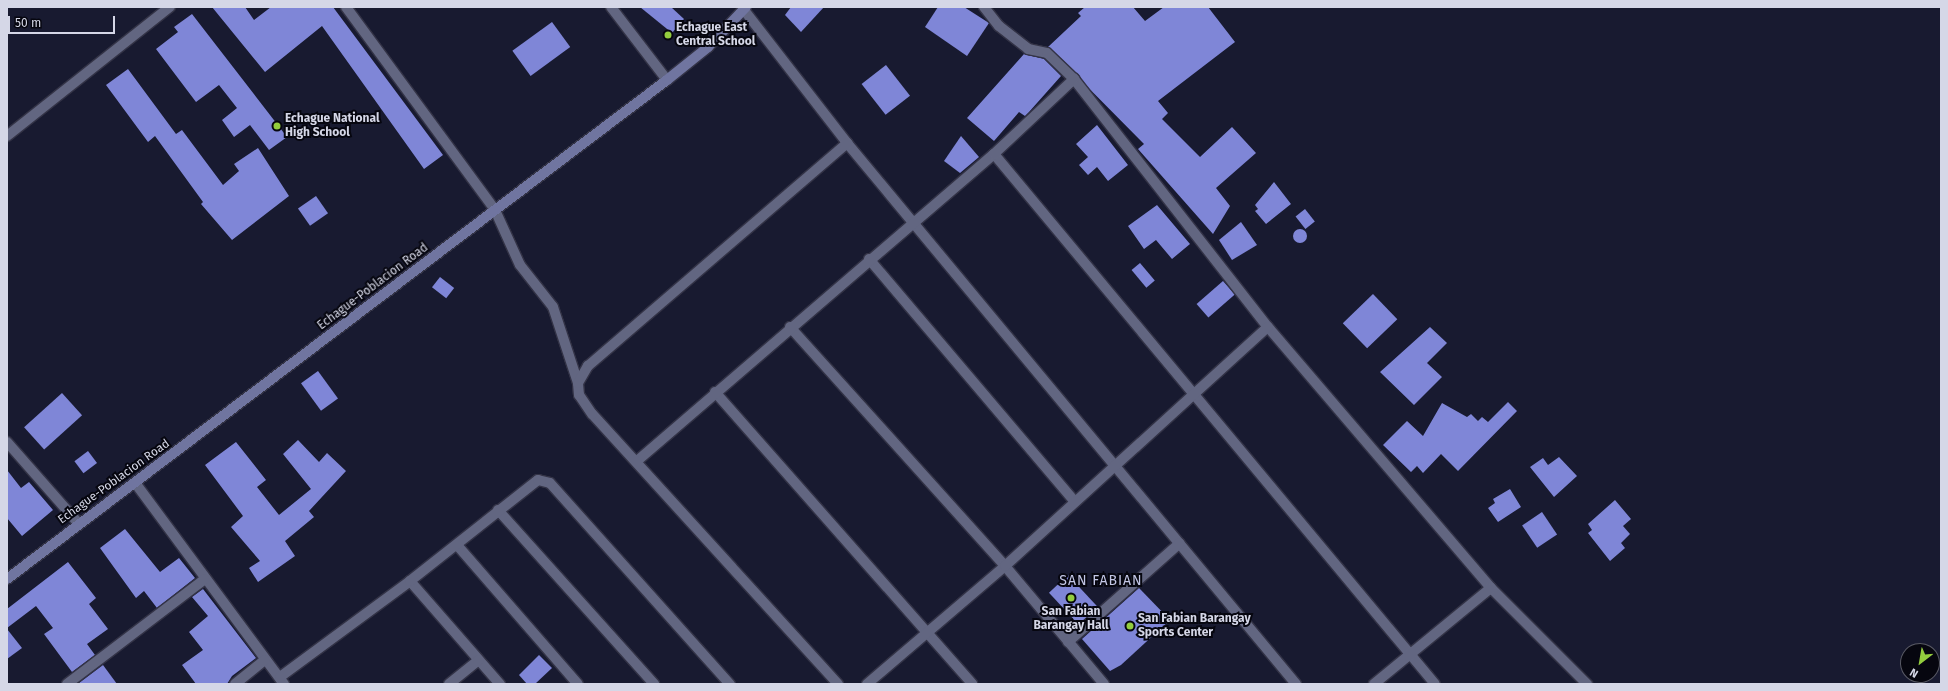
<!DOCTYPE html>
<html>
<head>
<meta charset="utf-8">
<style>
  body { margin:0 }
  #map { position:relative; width:1948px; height:691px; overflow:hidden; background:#181a30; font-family:"Fira Sans",sans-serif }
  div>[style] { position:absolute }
  .building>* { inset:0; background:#7f86d7; transform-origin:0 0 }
  .round { border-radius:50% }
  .roads { filter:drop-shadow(1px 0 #333346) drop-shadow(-1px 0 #333346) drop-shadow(0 1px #333346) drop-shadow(0 -1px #333346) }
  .minor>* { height:10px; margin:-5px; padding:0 5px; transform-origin:5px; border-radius:5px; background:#626681 }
  .secondary>* { height:10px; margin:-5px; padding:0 5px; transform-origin:5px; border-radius:5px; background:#7075a0 }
  .dots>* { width:11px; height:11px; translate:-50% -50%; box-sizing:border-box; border:2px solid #06060f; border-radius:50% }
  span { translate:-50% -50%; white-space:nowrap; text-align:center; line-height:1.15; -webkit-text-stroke:4px #06060f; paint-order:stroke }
  .poi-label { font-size:12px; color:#d5d7e7; font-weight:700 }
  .left { translate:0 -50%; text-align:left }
  .street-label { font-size:12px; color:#d5d7e7 }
  .quarter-label { font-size:14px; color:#c3c7e6; letter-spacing:1px }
  .frame { position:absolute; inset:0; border:8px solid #d5d7e7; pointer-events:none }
  .north { position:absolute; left:1900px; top:643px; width:40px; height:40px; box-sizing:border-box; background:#06060f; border:1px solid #595a65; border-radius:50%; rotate:211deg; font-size:11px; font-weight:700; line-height:16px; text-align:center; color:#d5d7e7 }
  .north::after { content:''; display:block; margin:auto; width:14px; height:18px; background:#93cd3e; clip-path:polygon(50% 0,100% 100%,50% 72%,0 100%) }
  .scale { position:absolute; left:8px; top:16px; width:107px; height:18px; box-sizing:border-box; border:2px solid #d5d7e7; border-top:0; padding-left:5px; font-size:12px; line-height:14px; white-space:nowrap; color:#d5d7e7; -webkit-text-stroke:3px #06060f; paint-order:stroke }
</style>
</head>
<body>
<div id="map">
  <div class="building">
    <i style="clip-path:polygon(212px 7px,245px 7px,254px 20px,271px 7px,333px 7px,443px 155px,424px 169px,322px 26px,265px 72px)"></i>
    <i style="clip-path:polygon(640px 7px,671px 7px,684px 19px,672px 33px)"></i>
    <i style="clip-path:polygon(791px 7px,824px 7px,801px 32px,785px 15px)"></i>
    <i style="clip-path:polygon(938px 7px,964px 7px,989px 23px,967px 56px,925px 27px)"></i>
    <i style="clip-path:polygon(1085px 7px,1133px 7px,1145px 21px,1164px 7px,1208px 7px,1235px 42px,1158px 101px,1168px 113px,1162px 119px,1200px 157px,1232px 127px,1256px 153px,1216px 188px,1230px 206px,1213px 234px,1138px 149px,1144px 144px,1048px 47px,1081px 16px,1078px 13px)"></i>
    <i style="clip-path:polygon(192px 14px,287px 137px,269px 150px,250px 125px,234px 137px,222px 120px,237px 108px,219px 85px,196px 102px,156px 49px,178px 32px,174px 27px)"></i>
    <i style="left:552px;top:22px;width:31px;height:49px;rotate:54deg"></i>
    <i style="clip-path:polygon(1024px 54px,1044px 59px,1061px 76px,1029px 112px,1025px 116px,1019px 112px,994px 141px,967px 118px)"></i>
    <i style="left:886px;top:65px;width:39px;height:31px;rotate:52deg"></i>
    <i style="clip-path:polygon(128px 69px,176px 134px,182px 130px,223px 185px,239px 171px,234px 164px,258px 148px,289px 196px,232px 240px,201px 204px,203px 202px,155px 136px,148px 142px,106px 85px)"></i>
    <i style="clip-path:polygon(1097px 125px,1128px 165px,1108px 181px,1097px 167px,1088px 175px,1079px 165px,1088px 157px,1076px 144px)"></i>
    <i style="clip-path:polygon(961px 136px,979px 157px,960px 173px,944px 161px)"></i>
    <i style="clip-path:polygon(1274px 182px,1291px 204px,1266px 224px,1255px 211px,1258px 209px,1255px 205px)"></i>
    <i style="left:316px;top:196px;width:21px;height:22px;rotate:55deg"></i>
    <i style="clip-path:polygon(1157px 205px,1190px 244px,1172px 259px,1156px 240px,1144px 249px,1128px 226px)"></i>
    <i style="left:1305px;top:209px;width:16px;height:12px;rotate:52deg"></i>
    <i style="clip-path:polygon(1241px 222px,1257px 245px,1232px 260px,1219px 240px)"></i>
    <i class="round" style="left:1293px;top:229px;width:14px;height:14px"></i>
    <i style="left:1140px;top:263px;width:23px;height:11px;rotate:50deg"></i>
    <i style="left:440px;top:277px;width:18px;height:13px;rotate:38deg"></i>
    <i style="left:1223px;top:281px;width:18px;height:35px;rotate:49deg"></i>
    <i style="left:1373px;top:294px;width:35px;height:42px;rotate:46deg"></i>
    <i style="clip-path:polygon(1430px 327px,1447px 343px,1427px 363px,1442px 377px,1414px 405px,1380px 372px)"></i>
    <i style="left:318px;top:371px;width:34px;height:21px;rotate:54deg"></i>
    <i style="left:62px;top:393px;width:30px;height:51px;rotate:48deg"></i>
    <i style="clip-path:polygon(1508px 402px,1517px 411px,1458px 471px,1441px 454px,1423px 473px,1417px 466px,1411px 472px,1383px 445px,1407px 421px,1423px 436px,1442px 403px,1467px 417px,1471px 414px,1478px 421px,1482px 417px,1488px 422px)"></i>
    <i style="clip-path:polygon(298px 440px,319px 462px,327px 453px,346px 471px,309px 511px,314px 517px,285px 541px,295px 556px,258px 582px,249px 568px,260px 561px,231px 527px,243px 516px,205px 465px,236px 442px,266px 480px,257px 487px,279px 515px,311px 489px,283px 454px)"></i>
    <i style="left:88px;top:451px;width:15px;height:17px;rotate:53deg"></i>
    <i style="clip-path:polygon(1559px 457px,1577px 476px,1554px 497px,1530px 467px,1543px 458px,1548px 465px)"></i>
    <i style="clip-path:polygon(7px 470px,21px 488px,29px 482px,53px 510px,22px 536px,7px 518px)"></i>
    <i style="clip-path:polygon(1510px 489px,1521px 507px,1498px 522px,1488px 508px,1495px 503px,1493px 499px)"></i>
    <i style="clip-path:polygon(1615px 500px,1631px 519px,1623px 526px,1630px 534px,1621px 543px,1625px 548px,1610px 561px,1588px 533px,1592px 530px,1588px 524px)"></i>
    <i style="left:1542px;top:512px;width:27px;height:24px;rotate:56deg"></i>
    <i style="clip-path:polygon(125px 529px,160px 572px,179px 558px,195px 578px,157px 608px,144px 591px,136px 598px,100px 548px)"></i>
    <i style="clip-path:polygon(68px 562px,96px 598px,89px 604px,108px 629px,87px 644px,95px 655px,72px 672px,44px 634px,53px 628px,36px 606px,7px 628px,7px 609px)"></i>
    <i style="left:1068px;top:575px;width:44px;height:26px;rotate:47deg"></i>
    <i style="clip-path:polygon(1139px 588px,1170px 620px,1121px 665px,1110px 671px,1082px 639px)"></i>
    <i style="clip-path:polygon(203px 589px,256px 658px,232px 676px,227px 684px,196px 684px,182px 665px,203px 650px,189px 632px,208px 616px,192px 597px)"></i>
    <i style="clip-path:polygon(7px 629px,22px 648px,7px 659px)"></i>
    <i style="clip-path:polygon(539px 655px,552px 668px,535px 684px,527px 684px,519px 675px)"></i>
    <i style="clip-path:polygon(103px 665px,117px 684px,80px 684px,79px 683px)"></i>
  </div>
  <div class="roads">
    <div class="minor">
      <i style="left:346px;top:7px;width:252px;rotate:53.7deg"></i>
      <i style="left:495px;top:210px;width:60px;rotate:65.6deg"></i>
      <i style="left:520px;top:265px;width:53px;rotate:51.8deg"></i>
      <i style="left:553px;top:307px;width:80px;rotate:71.8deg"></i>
      <i style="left:611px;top:7px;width:92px;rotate:52.5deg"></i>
      <i style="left:984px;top:7px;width:24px;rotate:52deg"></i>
      <i style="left:999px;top:26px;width:37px;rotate:38deg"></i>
      <i style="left:1028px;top:49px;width:19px;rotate:12deg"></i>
      <i style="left:1047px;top:53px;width:37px;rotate:44deg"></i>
      <i style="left:1074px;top:79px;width:315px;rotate:52deg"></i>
      <i style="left:1268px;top:327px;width:343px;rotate:49.5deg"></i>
      <i style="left:1491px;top:588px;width:136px;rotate:45deg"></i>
      <i style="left:744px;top:10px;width:168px;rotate:52.2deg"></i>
      <i style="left:847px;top:143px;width:703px;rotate:50.31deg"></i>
      <i style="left:7px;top:136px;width:208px;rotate:-38.4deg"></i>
      <i style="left:994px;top:154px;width:689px;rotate:50.24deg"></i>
      <i style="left:869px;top:259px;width:317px;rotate:49.7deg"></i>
      <i style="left:790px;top:327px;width:321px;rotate:48deg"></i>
      <i style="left:1005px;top:566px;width:154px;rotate:50deg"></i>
      <i style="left:715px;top:392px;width:389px;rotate:48.6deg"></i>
      <i style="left:7px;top:442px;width:109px;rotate:48.7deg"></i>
      <i style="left:637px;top:461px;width:471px;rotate:-40.7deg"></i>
      <i style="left:994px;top:154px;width:110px;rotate:-43.2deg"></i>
      <i style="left:136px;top:484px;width:249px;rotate:53.5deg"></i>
      <i style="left:498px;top:510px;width:234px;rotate:48.1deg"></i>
      <i style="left:457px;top:545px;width:184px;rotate:49deg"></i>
      <i style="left:410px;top:581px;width:137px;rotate:48.9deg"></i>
      <i style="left:1068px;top:642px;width:149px;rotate:-41.5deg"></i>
      <i style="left:280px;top:677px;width:162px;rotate:-36.4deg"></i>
      <i style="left:410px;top:581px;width:163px;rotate:-38.3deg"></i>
      <i style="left:538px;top:480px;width:12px;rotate:14deg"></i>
      <i style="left:550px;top:483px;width:270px;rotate:48.2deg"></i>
      <i style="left:67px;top:684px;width:173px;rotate:-37.3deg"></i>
      <i style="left:235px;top:684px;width:38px;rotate:-39deg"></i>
      <i style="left:449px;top:684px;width:38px;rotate:-39deg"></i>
      <i style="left:838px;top:684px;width:365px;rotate:-132.3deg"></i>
      <i style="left:592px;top:414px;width:23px;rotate:-124deg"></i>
      <i style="left:579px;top:395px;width:12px;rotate:-95deg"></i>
      <i style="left:578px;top:383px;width:20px;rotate:-60deg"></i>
      <i style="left:588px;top:366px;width:342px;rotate:-40.7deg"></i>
      <i style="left:867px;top:684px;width:182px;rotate:-40.5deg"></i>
      <i style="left:1005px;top:566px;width:355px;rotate:-42.3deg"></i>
      <i style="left:1374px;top:684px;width:151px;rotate:-39.4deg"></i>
    </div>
    <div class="secondary">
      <i style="left:7px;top:579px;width:827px;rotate:-37.09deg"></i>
      <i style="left:667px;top:80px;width:53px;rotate:-38.8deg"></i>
      <i style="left:708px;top:47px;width:55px;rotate:-46.5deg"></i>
    </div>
  </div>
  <div class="dots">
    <i style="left:668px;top:35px;background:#93cd3e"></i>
    <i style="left:277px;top:126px;background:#93cd3e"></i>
    <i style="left:1071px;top:598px;background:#93cd3e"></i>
    <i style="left:1130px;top:626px;background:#93cd3e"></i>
  </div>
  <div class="poi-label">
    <span class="left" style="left:676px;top:35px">Echague East<br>Central School</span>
    <span class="left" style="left:285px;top:126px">Echague National<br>High School</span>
    <span style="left:1071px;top:619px">San Fabian<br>Barangay Hall</span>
    <span class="left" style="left:1138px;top:626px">San Fabian Barangay<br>Sports Center</span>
  </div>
  <div class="street-label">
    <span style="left:373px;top:287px;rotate:-37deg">Echague-Poblacion Road</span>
    <span style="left:114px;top:482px;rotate:-36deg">Echague-Poblacion Road</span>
  </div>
  <div class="quarter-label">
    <span style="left:1101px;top:581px">SAN FABIAN</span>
  </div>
  <div class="frame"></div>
  <div class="north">N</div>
  <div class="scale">50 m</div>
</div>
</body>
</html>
